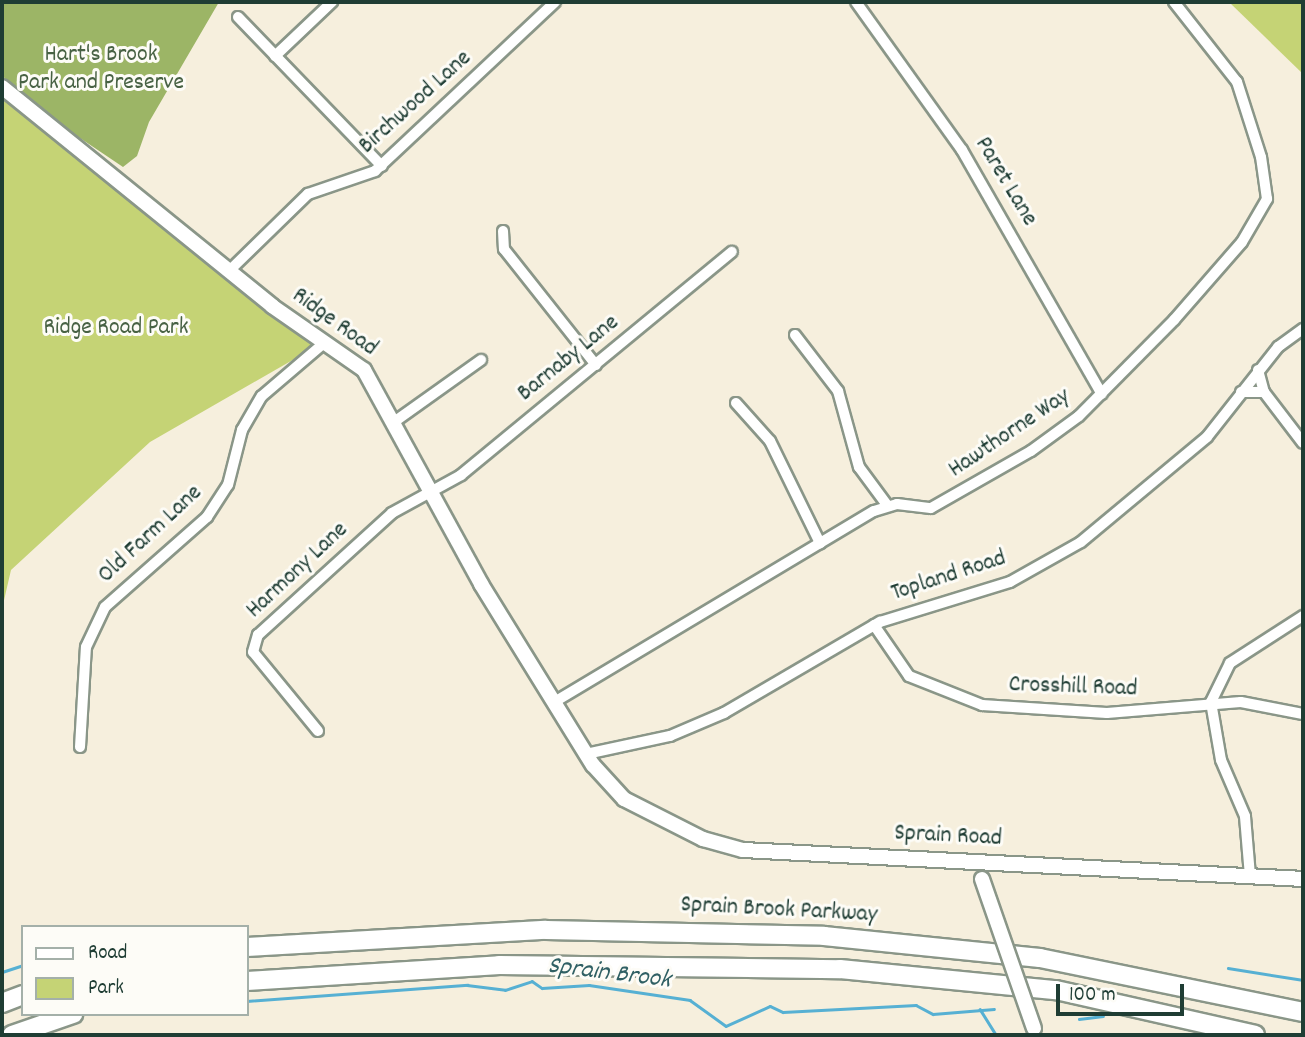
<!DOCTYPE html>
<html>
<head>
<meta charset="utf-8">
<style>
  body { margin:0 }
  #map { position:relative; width:1305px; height:1037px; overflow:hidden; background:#f6efdd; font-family:Dekko,sans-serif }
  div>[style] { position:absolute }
  .green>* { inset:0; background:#c5d375 }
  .forest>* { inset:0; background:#9cb566 }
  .stream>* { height:2.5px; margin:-1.25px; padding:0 1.25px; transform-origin:1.25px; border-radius:1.25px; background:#56b0d3 }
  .roads { filter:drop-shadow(2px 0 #8a9688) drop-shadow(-2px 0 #8a9688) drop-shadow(0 2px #8a9688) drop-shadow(0 -2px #8a9688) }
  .street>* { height:10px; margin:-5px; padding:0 5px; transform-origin:5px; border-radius:5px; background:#fff }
  .secondary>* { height:14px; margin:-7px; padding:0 7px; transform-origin:7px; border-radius:7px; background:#fff }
  .highway>* { height:18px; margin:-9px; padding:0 9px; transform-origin:9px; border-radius:9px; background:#fff }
  .bridges { filter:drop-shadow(2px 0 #8a9688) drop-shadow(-2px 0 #8a9688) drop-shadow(0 2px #8a9688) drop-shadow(0 -2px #8a9688) }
  .secondary-bridge>* { height:14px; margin:-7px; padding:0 7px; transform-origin:7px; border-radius:7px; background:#fff }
  span { translate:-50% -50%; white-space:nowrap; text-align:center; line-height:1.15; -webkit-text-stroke:6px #fdfcf7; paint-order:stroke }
  .park-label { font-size:24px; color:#486244 }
  .street-label { font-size:24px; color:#1f3d34 }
  .water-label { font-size:26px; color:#306064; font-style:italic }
  .frame { position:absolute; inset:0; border:4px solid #1f3d34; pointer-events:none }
  .legend { position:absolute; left:21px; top:925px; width:228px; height:91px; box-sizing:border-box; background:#fdfcf7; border:2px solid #a4b0a9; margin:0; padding:9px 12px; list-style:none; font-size:21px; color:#1f3d34 }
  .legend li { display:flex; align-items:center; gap:14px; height:35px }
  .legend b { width:35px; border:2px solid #a4b0a9 }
  .scale { position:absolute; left:1056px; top:984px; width:128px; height:32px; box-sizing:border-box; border:4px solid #1f3d34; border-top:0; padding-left:9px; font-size:21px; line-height:24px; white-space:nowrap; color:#1f3d34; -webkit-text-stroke:5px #fdfcf7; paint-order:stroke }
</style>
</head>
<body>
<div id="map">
  <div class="green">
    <i style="clip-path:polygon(1229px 2px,1303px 2px,1303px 74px)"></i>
    <i style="clip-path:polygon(2px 92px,261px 308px,317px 346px,150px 442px,11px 570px,2px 609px)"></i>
  </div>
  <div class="forest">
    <i style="clip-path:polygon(2px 2px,219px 2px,149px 122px,137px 156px,123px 167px,22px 99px,2px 75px)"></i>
  </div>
  <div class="stream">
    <i style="left:1228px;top:968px;width:76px;rotate:9.1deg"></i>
    <i style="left:2px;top:972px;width:22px;rotate:-18deg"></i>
    <i style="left:247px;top:1001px;width:221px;rotate:-4.2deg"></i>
    <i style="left:467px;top:985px;width:38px;rotate:7deg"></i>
    <i style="left:505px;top:990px;width:28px;rotate:-18deg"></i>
    <i style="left:532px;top:981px;width:12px;rotate:35deg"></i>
    <i style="left:542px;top:988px;width:47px;rotate:-3.7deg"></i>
    <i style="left:589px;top:985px;width:102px;rotate:8.4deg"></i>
    <i style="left:690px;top:1000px;width:44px;rotate:35.8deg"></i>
    <i style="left:726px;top:1026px;width:48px;rotate:-24.4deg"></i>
    <i style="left:770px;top:1006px;width:14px;rotate:25deg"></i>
    <i style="left:783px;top:1012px;width:133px;rotate:-3deg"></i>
    <i style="left:916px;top:1005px;width:19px;rotate:28deg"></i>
    <i style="left:933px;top:1014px;width:61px;rotate:-4.7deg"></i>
    <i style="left:980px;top:1009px;width:31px;rotate:58deg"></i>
    <i style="left:1079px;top:1019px;width:24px;rotate:-7deg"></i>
  </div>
  <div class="roads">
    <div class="street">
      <i style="left:856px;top:2px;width:182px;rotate:54.4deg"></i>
      <i style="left:962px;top:150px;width:281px;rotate:60.2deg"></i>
      <i style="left:238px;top:17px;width:207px;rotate:46deg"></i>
      <i style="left:275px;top:56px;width:79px;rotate:-43.5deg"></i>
      <i style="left:503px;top:231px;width:18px;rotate:87deg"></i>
      <i style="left:504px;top:249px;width:148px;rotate:51.6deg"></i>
      <i style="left:230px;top:270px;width:109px;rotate:-44.3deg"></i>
      <i style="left:308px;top:194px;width:71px;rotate:-18.9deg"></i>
      <i style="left:375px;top:171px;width:247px;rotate:-43.2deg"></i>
      <i style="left:795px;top:335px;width:71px;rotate:52.5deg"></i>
      <i style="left:838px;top:391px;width:79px;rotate:74.6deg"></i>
      <i style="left:859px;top:467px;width:47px;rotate:53.6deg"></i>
      <i style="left:1258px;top:370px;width:23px;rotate:75deg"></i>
      <i style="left:1241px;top:392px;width:23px"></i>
      <i style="left:1264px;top:392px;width:64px;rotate:52.6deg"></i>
      <i style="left:736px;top:403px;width:51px;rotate:48.2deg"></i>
      <i style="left:770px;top:441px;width:114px;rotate:63.9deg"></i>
      <i style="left:394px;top:422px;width:107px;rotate:-35.5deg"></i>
      <i style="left:874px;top:625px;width:62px;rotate:55.5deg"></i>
      <i style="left:909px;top:676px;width:79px;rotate:21.7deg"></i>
      <i style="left:982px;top:705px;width:125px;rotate:3.7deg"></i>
      <i style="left:1107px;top:713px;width:134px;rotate:-4.7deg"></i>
      <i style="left:1241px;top:702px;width:63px;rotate:11deg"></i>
      <i style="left:556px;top:701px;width:370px;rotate:-30.9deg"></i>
      <i style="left:874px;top:511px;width:24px;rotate:-17deg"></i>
      <i style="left:897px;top:504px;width:34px;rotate:7deg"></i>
      <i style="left:931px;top:508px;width:115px;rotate:-29.7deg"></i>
      <i style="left:1031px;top:451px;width:59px;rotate:-36.1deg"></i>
      <i style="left:1079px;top:416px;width:135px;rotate:-45.3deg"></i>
      <i style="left:1174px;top:320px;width:103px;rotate:-48.9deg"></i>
      <i style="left:1242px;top:242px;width:50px;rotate:-59.8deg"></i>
      <i style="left:1267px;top:199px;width:42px;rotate:-98.1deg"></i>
      <i style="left:1261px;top:157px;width:79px;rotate:-107.7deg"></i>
      <i style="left:1237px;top:82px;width:102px;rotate:-128.2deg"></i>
      <i style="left:318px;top:731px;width:102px;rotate:-129.4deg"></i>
      <i style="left:253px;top:652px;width:18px;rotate:-74deg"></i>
      <i style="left:258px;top:635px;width:181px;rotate:-42.3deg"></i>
      <i style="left:392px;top:513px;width:79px;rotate:-28.8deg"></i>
      <i style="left:461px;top:475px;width:351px;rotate:-39.5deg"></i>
      <i style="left:80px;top:747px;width:100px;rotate:-86.6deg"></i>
      <i style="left:86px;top:647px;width:44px;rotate:-64.6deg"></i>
      <i style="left:105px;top:607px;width:136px;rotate:-41.4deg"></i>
      <i style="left:207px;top:517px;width:38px;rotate:-57deg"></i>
      <i style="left:228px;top:485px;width:57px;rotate:-75.7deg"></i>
      <i style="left:242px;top:430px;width:39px;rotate:-60deg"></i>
      <i style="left:262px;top:396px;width:82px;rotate:-40.5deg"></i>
      <i style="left:586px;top:754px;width:86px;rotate:-12.1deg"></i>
      <i style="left:670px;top:736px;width:59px;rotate:-23.1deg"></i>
      <i style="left:724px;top:713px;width:181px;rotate:-30.3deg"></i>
      <i style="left:880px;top:622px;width:136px;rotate:-17.1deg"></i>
      <i style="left:1010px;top:582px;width:81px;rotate:-29.4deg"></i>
      <i style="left:1081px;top:542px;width:164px;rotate:-39.8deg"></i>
      <i style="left:1207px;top:437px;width:115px;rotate:-51.7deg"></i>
      <i style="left:1278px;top:347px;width:31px;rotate:-36deg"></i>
      <i style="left:1250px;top:876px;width:60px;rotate:-94.8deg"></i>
      <i style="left:1245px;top:816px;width:61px;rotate:-113.2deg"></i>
      <i style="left:1221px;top:760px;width:59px;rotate:-99.8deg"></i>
      <i style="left:1211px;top:702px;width:43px;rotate:-64deg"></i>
      <i style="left:1230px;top:663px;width:87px;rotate:-32.8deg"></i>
    </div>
    <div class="secondary">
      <i style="left:2px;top:87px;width:348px;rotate:39deg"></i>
      <i style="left:272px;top:306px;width:112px;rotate:34.8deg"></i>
      <i style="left:364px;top:370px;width:244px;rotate:61.3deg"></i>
      <i style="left:481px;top:584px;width:213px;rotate:58.3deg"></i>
      <i style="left:593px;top:765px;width:46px;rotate:47.6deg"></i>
      <i style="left:624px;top:799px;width:89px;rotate:26.9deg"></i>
      <i style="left:703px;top:839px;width:41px;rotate:15.4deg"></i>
      <i style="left:743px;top:850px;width:561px;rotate:2.96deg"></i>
    </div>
    <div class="highway">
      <i style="left:247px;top:947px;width:299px;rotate:-3.3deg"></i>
      <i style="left:546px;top:930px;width:278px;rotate:1.2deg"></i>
      <i style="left:824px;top:936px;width:217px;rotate:5.8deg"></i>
      <i style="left:1040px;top:958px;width:268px;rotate:11.6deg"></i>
      <i style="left:247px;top:981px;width:253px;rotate:-3.6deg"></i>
      <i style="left:499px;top:965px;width:341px;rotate:0.7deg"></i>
      <i style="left:840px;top:969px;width:217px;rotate:5.6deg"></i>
      <i style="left:1056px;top:990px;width:204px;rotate:12.7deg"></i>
      <i style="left:2px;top:1003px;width:22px;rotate:-21deg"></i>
      <i style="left:12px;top:1035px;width:65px;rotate:-19deg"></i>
    </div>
  </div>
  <div class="bridges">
    <div class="secondary-bridge">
      <i style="left:982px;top:879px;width:158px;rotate:70.8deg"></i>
    </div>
  </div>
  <div class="park-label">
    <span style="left:101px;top:70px">Hart's Brook<br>Park and Preserve</span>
    <span style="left:116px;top:329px">Ridge Road Park</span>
  </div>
  <div class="street-label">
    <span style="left:416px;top:103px;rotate:-42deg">Birchwood Lane</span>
    <span style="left:1005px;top:182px;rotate:59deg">Paret Lane</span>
    <span style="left:334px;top:323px;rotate:36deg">Ridge Road</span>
    <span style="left:569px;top:359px;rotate:-39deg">Barnaby Lane</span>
    <span style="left:1010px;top:434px;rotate:-34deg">Hawthorne Way</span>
    <span style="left:151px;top:535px;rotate:-43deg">Old Farm Lane</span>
    <span style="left:298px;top:571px;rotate:-43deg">Harmony Lane</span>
    <span style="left:949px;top:577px;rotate:-18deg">Topland Road</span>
    <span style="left:1073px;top:688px;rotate:2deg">Crosshill Road</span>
    <span style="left:948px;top:837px;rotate:3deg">Sprain Road</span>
    <span style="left:779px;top:911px;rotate:3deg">Sprain Brook Parkway</span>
  </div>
  <div class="water-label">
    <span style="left:609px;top:974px;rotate:7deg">Sprain Brook</span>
  </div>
  <div class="frame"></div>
  <ul class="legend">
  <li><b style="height:9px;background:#fff"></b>Road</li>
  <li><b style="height:19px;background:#c5d375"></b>Park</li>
  </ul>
  <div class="scale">100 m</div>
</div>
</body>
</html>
